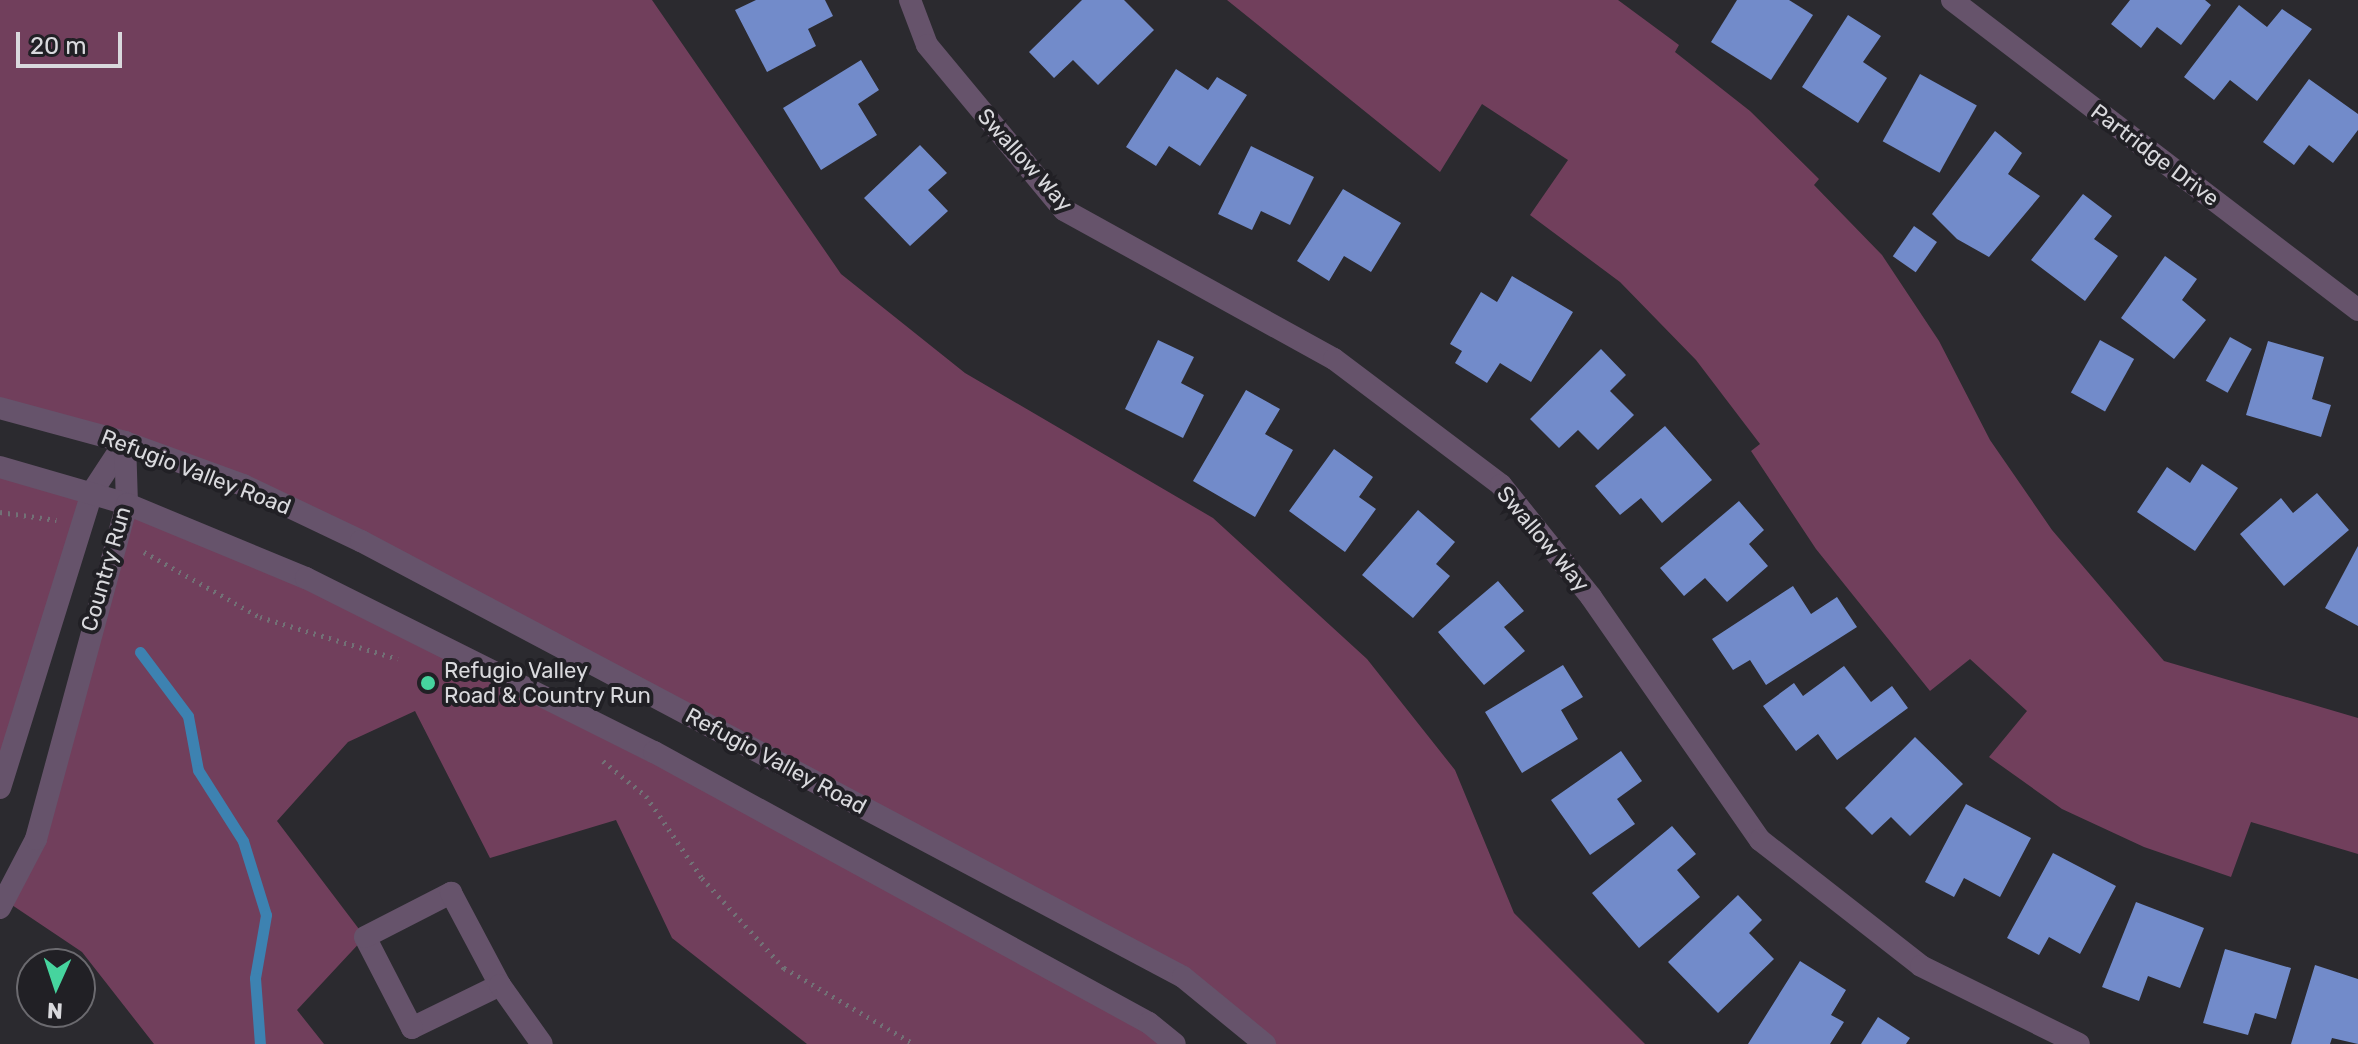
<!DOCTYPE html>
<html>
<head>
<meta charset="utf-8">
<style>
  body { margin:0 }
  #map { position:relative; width:2358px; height:1044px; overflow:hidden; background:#2b2a2f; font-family:Rubik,sans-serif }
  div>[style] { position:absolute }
  .green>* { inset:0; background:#713f5c }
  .stream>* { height:11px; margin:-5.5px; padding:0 5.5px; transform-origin:5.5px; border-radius:5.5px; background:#3d82b1 }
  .building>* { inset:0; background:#728bca; transform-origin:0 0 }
  .path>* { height:5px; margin-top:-2.5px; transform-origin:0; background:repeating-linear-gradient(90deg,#727176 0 2px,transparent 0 8px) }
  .minor>* { height:22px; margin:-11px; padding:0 11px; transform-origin:11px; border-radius:11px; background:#66536b }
  .tertiary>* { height:22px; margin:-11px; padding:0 11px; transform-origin:11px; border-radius:11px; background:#66536b }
  .dots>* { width:22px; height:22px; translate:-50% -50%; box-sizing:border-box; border:4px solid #212025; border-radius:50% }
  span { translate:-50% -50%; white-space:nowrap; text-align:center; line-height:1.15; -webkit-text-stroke:8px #212025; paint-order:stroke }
  .street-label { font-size:22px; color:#d9d9dd }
  .poi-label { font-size:22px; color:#d9d9dd }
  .left { translate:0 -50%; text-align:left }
  .north { position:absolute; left:16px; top:948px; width:80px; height:80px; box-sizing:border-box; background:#212025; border:2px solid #6b6a6f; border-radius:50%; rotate:183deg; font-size:22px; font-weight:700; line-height:32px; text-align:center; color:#d9d9dd }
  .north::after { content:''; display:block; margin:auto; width:28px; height:36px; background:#46d49e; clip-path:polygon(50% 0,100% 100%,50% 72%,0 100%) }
  .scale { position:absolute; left:16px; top:32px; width:106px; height:36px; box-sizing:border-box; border:4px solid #d9d9dd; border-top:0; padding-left:10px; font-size:24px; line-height:28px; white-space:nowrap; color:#d9d9dd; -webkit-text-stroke:6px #212025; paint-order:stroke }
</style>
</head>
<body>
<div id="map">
  <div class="green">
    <i style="clip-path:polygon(0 0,652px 0,841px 274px,965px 373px,1213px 518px,1367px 659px,1455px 770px,1514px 913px,1645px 1044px,1265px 1044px,1183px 977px,243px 485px,0 408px)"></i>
    <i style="clip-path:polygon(1227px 0,1618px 0,1679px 45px,1675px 52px,1750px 111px,1819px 179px,1814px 185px,1882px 255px,1939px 341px,1990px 440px,2052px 530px,2164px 661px,2358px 718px,2358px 854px,2251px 822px,2231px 877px,2144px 847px,2062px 809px,1989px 757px,2027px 711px,1970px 659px,1930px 691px,1816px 549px,1751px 451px,1760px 444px,1696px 360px,1620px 282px,1530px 215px,1568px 160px,1482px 104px,1440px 172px)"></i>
    <i style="clip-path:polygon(0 467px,92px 492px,0 766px)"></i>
    <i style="clip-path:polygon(127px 504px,654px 752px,1175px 1044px,807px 1044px,672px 938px,616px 820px,490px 858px,415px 711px,348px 742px,277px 821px,365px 937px,297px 1010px,324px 1044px,154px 1044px,82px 952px,6px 901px)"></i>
  </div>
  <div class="stream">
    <i style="left:140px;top:652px;width:80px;rotate:53.1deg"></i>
    <i style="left:188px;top:716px;width:55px;rotate:79.5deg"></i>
    <i style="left:198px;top:770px;width:84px;rotate:57.6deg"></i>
    <i style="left:243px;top:841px;width:77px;rotate:72.7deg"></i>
    <i style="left:266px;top:915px;width:64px;rotate:99.9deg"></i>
    <i style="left:255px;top:978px;width:66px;rotate:85.7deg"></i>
  </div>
  <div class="building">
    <i style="clip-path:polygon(756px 0,825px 0,833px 16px,808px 29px,816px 46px,767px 72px,735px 10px)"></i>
    <i style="clip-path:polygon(1082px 0,1124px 0,1154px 30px,1098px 85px,1073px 60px,1054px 78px,1029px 52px)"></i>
    <i style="clip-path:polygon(1737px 0,1789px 0,1813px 15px,1771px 80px,1711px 42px)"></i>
    <i style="clip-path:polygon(2130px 0,2205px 0,2211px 5px,2181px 45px,2157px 27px,2141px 48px,2111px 24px)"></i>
    <i style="clip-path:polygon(2239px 5px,2267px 27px,2282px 9px,2312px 29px,2257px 101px,2230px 80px,2214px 100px,2184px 77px)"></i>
    <i style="clip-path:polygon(1848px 15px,1881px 36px,1863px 62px,1887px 78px,1858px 123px,1802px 87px)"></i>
    <i style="clip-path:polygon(861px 60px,879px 90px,858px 104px,877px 135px,821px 170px,783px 108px)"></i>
    <i style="clip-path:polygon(1176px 69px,1208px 90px,1217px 77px,1247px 95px,1200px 166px,1169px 146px,1156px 166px,1126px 147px)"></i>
    <i style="left:1920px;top:74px;width:65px;height:77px;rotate:29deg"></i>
    <i style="clip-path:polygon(2309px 79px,2358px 114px,2358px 130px,2333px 163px,2309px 145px,2294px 165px,2263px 142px)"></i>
    <i style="clip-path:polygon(1995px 131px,2022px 153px,2008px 174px,2040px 196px,1989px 257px,1957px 239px,1932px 214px)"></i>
    <i style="clip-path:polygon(920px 145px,947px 173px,928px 190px,948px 211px,910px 246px,864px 198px)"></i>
    <i style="clip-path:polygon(1251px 146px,1314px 177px,1290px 225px,1261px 211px,1252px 230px,1218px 214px)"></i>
    <i style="clip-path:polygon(1343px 189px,1401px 223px,1371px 272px,1344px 256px,1329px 281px,1297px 261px)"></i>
    <i style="clip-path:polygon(2083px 194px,2112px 216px,2094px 239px,2118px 256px,2085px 301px,2031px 260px)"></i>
    <i style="left:1914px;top:226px;width:28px;height:37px;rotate:35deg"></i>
    <i style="clip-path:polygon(2165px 256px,2197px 279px,2182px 300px,2206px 320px,2174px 359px,2121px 318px)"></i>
    <i style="clip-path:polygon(1512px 276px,1573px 312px,1531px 382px,1500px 363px,1487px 383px,1455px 363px,1462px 351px,1450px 344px,1481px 292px,1497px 302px)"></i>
    <i style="left:2230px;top:337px;width:25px;height:50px;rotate:29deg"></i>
    <i style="clip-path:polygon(1158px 340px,1194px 357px,1181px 383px,1204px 395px,1183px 438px,1125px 409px)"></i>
    <i style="left:2100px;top:340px;width:39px;height:60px;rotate:29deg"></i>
    <i style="clip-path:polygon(2268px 341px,2324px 357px,2312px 399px,2331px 405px,2321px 437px,2246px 415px)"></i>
    <i style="clip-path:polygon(1601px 349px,1626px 375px,1610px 391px,1634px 415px,1598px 450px,1578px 430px,1559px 448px,1530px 419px)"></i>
    <i style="clip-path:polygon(1246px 390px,1280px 409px,1265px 434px,1293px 450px,1255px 517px,1193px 481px)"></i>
    <i style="clip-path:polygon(1665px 426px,1712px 480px,1662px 523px,1641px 498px,1620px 515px,1595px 486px)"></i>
    <i style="clip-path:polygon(1334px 449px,1373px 477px,1359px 497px,1376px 509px,1345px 552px,1289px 511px)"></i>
    <i style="clip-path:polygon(2202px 464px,2238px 488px,2195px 551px,2137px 512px,2167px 467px,2190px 483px)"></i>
    <i style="clip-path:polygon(2317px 493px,2349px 530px,2284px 586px,2240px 534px,2281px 498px,2293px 513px)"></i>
    <i style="clip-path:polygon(1739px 501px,1764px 530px,1749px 544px,1768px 566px,1727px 602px,1705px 578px,1684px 596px,1660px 568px)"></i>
    <i style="clip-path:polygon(1418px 510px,1455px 542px,1436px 564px,1450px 576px,1413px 618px,1362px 575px)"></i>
    <i style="clip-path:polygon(2358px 546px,2358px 626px,2325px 608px)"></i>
    <i style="clip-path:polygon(1498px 581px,1524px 611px,1504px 627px,1525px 651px,1484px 685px,1438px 632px)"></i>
    <i style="clip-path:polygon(1793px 586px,1811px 614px,1837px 597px,1857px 627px,1766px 685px,1750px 660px,1733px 670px,1712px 639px)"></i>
    <i style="clip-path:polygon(1563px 665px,1583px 697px,1561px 710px,1578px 739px,1522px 773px,1485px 712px)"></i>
    <i style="clip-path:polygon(1844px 666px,1871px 702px,1892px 686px,1908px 708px,1837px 760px,1818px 734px,1796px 751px,1763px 706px,1794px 683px,1803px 696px)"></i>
    <i style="clip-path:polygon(1915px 737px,1963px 784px,1910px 836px,1891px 817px,1872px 835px,1845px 808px)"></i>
    <i style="clip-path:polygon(1621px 751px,1642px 781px,1617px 799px,1635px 824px,1590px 855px,1551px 800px)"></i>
    <i style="clip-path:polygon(1966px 804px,2031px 838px,2000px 897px,1964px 878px,1954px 897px,1925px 882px)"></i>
    <i style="clip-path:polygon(1672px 826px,1696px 854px,1677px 870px,1700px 897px,1639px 948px,1592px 893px)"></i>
    <i style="clip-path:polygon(2053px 853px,2116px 886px,2080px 954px,2049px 937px,2039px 955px,2007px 938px)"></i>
    <i style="clip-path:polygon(1738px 895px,1762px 920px,1749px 933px,1774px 959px,1718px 1013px,1668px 962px)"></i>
    <i style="clip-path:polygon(2136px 902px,2204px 928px,2180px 988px,2148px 976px,2139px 1001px,2102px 987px)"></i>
    <i style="clip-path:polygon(2225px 949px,2291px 968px,2276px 1019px,2255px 1013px,2248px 1035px,2203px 1023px)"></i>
    <i style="clip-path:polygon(1800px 961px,1846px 990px,1831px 1015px,1844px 1022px,1830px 1044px,1748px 1044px)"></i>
    <i style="clip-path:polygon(2315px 965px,2358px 979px,2358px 1044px,2332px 1038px,2330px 1044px,2291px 1044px)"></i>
    <i style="clip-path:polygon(1878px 1017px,1910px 1038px,1906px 1044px,1861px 1044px)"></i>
  </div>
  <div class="path">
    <i style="left:0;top:512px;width:57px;rotate:8.1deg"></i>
    <i style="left:144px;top:552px;width:133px;rotate:29.3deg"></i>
    <i style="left:260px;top:617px;width:144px;rotate:16.9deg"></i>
    <i style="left:603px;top:761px;width:55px;rotate:39.1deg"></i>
    <i style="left:646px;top:796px;width:99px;rotate:55.7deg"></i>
    <i style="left:702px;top:878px;width:122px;rotate:47.7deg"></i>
    <i style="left:784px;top:968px;width:151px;rotate:30.3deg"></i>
  </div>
  <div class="minor">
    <i style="left:910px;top:0;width:48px;rotate:69.3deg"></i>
    <i style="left:927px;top:45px;width:214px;rotate:50.3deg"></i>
    <i style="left:1064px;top:210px;width:308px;rotate:28.9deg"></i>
    <i style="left:1334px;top:359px;width:209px;rotate:37deg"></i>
    <i style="left:1501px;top:485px;width:144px;rotate:51.2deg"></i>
    <i style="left:1591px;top:597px;width:296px;rotate:55.2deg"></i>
    <i style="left:1760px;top:840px;width:204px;rotate:38deg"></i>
    <i style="left:1921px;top:966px;width:176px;rotate:26.3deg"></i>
    <i style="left:1952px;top:0;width:511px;rotate:37.36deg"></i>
    <i style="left:0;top:788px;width:310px;rotate:-72.7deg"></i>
    <i style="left:92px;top:492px;width:60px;rotate:-56.6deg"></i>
    <i style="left:0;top:908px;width:78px;rotate:-62.4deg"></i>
    <i style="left:36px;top:839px;width:347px;rotate:-74.8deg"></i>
    <i style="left:127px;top:504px;width:62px;rotate:-91.8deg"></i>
    <i style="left:500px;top:985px;width:98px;rotate:154deg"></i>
    <i style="left:412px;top:1028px;width:102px;rotate:-117.3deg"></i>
    <i style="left:365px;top:937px;width:97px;rotate:-27.1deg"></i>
    <i style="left:451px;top:893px;width:104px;rotate:62deg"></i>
    <i style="left:500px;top:985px;width:72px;rotate:54.6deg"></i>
  </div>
  <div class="tertiary">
    <i style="left:0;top:408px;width:130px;rotate:15.2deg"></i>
    <i style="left:125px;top:442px;width:126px;rotate:20deg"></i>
    <i style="left:243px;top:485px;width:131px;rotate:25.4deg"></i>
    <i style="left:361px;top:541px;width:930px;rotate:27.94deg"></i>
    <i style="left:1183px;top:977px;width:106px;rotate:39.3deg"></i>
    <i style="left:0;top:467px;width:132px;rotate:16.2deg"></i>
    <i style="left:127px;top:504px;width:194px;rotate:22.5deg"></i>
    <i style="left:306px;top:578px;width:389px;rotate:26.6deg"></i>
    <i style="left:654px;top:752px;width:564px;rotate:28.7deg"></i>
    <i style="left:1149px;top:1023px;width:33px;rotate:39deg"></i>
  </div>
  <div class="dots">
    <i style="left:428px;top:683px;background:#46d49e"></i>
  </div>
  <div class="street-label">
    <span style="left:2155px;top:155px;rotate:37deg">Partridge Drive</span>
    <span style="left:1025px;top:160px;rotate:48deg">Swallow Way</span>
    <span style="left:196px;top:472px;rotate:21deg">Refugio Valley Road</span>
    <span style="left:1543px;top:539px;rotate:50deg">Swallow Way</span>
    <span style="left:106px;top:569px;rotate:-74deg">Country Run</span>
    <span style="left:776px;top:761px;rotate:28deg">Refugio Valley Road</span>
  </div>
  <div class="poi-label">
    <span class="left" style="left:444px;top:683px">Refugio Valley<br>Road &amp; Country Run</span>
  </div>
  <div class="north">N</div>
  <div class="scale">20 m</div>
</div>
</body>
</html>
